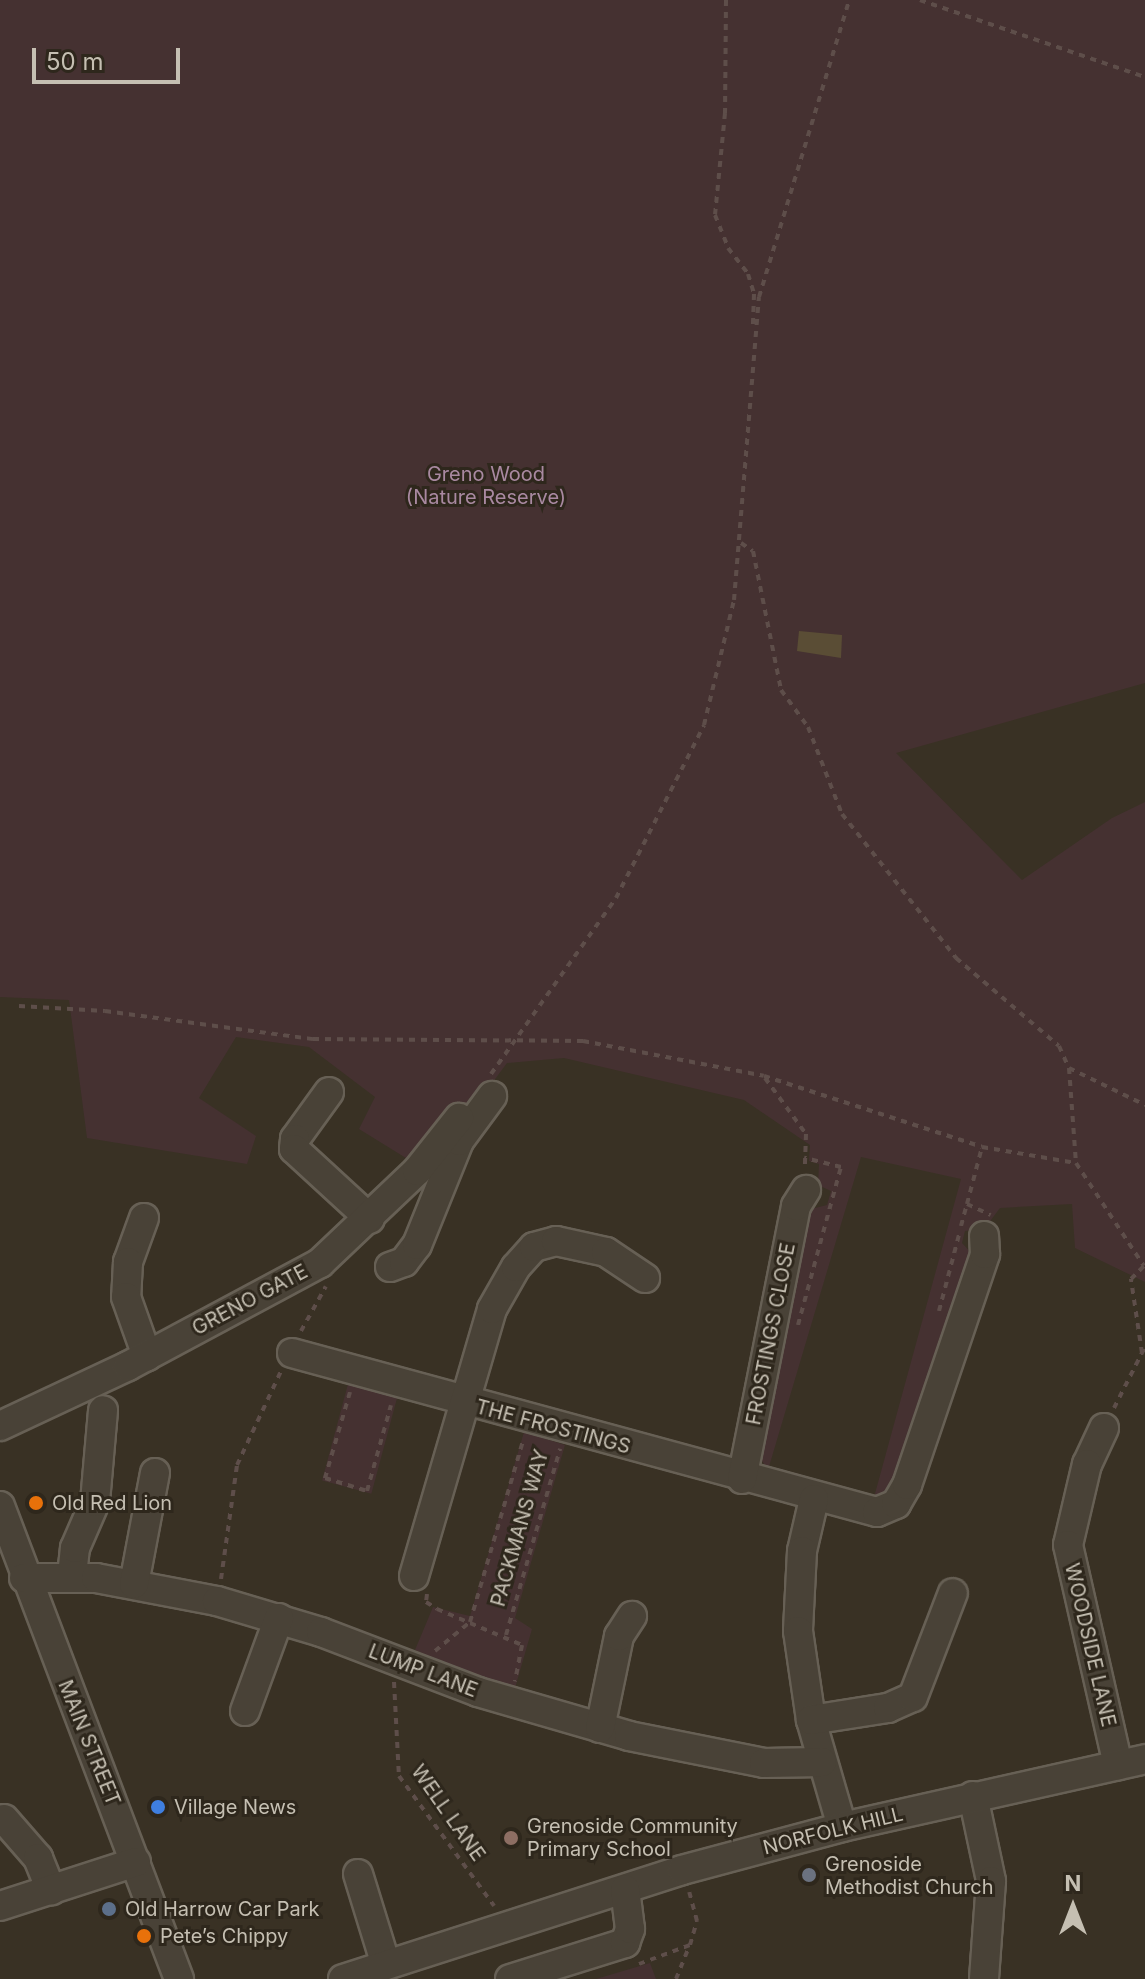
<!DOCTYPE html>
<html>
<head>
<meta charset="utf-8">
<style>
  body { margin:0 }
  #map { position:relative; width:1145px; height:1979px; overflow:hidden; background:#393124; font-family:Inter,sans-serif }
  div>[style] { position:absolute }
  .green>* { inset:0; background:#453131; transform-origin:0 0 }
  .water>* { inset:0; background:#5a4d35 }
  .path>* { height:4px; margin-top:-2px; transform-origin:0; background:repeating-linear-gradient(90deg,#5e4e4a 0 6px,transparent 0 12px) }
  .roads { filter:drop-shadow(2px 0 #676055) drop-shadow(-2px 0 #676055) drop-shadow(0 2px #676055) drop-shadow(0 -2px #676055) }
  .minor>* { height:28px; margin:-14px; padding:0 14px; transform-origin:14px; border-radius:14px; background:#494237 }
  .dots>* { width:22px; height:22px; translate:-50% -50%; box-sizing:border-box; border:4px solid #2e271c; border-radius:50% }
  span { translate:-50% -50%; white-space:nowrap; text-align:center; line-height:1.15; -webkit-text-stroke:6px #2e271c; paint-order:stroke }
  .park-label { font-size:20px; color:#a989a1 }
  .street-label { font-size:20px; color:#c5bfb2 }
  .poi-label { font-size:20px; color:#c5bfb2 }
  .left { translate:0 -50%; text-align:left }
  .north { position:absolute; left:1033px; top:1867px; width:80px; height:80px; -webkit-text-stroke:6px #2e271c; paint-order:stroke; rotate:0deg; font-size:22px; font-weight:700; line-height:32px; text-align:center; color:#c5bfb2 }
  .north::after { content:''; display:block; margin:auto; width:28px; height:36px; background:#c5bfb2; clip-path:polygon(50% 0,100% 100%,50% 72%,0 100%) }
  .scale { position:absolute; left:32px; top:48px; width:148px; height:36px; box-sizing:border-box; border:4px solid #c5bfb2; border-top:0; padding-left:10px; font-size:24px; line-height:28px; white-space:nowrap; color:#c5bfb2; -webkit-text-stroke:6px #2e271c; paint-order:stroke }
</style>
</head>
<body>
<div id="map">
  <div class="green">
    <i style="clip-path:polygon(0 0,1145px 0,1145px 683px,896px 753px,1022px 880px,1112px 818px,1145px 802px,1145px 1282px,1075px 1248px,1072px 1204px,1000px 1208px,985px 1228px,965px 1231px,962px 1243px,974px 1256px,904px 1462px,887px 1492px,873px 1501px,961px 1179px,861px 1157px,768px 1470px,760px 1458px,805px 1217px,811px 1209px,827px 1205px,831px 1191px,818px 1185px,819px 1164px,809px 1161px,810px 1145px,744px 1100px,564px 1058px,507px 1063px,427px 1171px,359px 1129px,375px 1097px,309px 1047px,236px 1037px,199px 1098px,256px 1136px,247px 1164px,87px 1138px,69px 1000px,0 997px)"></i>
    <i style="left:348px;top:1384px;width:51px;height:100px;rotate:15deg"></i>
    <i style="clip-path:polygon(524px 1432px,565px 1445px,515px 1618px,532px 1629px,513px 1695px,415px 1650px,433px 1607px,470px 1616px)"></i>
    <i style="clip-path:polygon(650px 1963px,656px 1979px,596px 1979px)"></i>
  </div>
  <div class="water">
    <i style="clip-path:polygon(799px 631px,842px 635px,841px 658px,797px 651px)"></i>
  </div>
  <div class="path">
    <i style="left:726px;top:0;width:113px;rotate:90.5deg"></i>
    <i style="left:725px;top:113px;width:102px;rotate:95.6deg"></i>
    <i style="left:715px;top:215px;width:35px;rotate:68deg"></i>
    <i style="left:728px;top:248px;width:33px;rotate:52deg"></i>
    <i style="left:748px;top:274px;width:21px;rotate:73deg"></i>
    <i style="left:754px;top:294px;width:36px;rotate:92deg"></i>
    <i style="left:920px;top:0;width:238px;rotate:18.9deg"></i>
    <i style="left:741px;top:543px;width:14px;rotate:34deg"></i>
    <i style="left:753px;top:551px;width:142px;rotate:78.6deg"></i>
    <i style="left:781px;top:690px;width:46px;rotate:53.9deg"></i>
    <i style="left:808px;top:727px;width:93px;rotate:68.7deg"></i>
    <i style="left:842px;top:814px;width:184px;rotate:51.6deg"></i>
    <i style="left:956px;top:958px;width:135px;rotate:40.5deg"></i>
    <i style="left:1059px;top:1046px;width:24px;rotate:66deg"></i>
    <i style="left:1069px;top:1068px;width:95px;rotate:85.8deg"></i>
    <i style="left:1076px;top:1163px;width:123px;rotate:56.6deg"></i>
    <i style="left:19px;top:1006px;width:86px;rotate:3.3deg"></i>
    <i style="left:105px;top:1011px;width:210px;rotate:7.7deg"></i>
    <i style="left:313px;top:1039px;width:270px;rotate:0.4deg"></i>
    <i style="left:583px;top:1041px;width:184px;rotate:10.9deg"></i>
    <i style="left:764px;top:1076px;width:229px;rotate:18deg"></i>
    <i style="left:982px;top:1147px;width:95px;rotate:9.7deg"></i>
    <i style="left:1069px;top:1068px;width:85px;rotate:26deg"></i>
    <i style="left:491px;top:1074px;width:216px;rotate:-54.6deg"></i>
    <i style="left:616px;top:898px;width:194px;rotate:-63deg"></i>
    <i style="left:704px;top:725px;width:129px;rotate:-76.5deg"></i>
    <i style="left:734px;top:600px;width:304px;rotate:-85.3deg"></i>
    <i style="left:759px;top:297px;width:310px;rotate:-73.1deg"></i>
    <i style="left:765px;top:1078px;width:69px;rotate:53.8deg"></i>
    <i style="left:806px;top:1134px;width:34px;rotate:92deg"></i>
    <i style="left:967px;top:1204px;width:59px;rotate:-75.3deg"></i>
    <i style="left:961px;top:1226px;width:23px;rotate:-75deg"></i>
    <i style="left:967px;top:1204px;width:26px;rotate:25deg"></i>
    <i style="left:939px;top:1311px;width:79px;rotate:-75.3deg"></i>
    <i style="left:798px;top:1325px;width:164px;rotate:-74.8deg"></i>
    <i style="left:841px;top:1167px;width:38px;rotate:-166deg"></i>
    <i style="left:301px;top:1331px;width:51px;rotate:-60.9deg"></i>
    <i style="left:1142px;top:1353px;width:75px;rotate:-98.5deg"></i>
    <i style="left:1131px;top:1279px;width:18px;rotate:-45deg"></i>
    <i style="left:350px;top:1392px;width:90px;rotate:106.2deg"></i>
    <i style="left:325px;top:1478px;width:44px;rotate:17.2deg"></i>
    <i style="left:367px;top:1491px;width:89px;rotate:-74.4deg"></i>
    <i style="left:1114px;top:1408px;width:68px;rotate:-63.1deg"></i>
    <i style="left:221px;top:1579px;width:115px;rotate:-82deg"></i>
    <i style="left:237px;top:1465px;width:104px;rotate:-64.9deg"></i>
    <i style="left:427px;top:1594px;width:8px;rotate:97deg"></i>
    <i style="left:426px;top:1602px;width:13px;rotate:32deg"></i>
    <i style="left:437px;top:1609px;width:92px;rotate:23deg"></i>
    <i style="left:522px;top:1645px;width:37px;rotate:101deg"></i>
    <i style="left:506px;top:1635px;width:194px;rotate:-73.8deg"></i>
    <i style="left:435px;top:1651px;width:45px;rotate:-39.6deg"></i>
    <i style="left:470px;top:1622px;width:189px;rotate:-73.7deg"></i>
    <i style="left:394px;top:1682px;width:94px;rotate:87deg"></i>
    <i style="left:399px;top:1776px;width:161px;rotate:53.8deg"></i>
    <i style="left:639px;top:1964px;width:54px;rotate:-20.4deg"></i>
    <i style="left:690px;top:1945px;width:25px;rotate:-74deg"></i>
    <i style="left:697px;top:1921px;width:30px;rotate:-105deg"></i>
    <i style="left:676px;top:1979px;width:35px;rotate:-68deg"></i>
  </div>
  <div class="roads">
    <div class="minor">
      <i style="left:329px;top:1092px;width:58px;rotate:125.9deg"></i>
      <i style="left:295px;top:1139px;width:10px;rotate:96deg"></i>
      <i style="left:294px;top:1149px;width:103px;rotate:42.6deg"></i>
      <i style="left:144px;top:1218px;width:47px;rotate:110deg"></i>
      <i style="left:128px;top:1262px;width:35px;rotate:93deg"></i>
      <i style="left:126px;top:1297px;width:63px;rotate:70.4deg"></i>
      <i style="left:390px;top:1267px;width:15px;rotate:-20deg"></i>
      <i style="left:404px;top:1262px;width:21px;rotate:-53deg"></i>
      <i style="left:417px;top:1245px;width:112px;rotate:-68deg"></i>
      <i style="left:459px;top:1141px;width:56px;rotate:-53.7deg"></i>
      <i style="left:292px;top:1353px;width:606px;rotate:15.21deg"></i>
      <i style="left:877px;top:1512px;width:21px;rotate:-23deg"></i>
      <i style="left:896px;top:1504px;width:22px;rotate:-60deg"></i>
      <i style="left:907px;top:1485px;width:244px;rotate:-71.3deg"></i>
      <i style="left:985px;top:1254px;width:18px;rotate:-93deg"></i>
      <i style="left:0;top:1426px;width:141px;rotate:-25.1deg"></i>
      <i style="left:128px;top:1366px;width:218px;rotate:-28.2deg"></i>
      <i style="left:320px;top:1263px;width:134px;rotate:-43.5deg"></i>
      <i style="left:417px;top:1171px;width:68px;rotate:-51.6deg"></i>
      <i style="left:1104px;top:1428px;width:40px;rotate:115deg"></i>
      <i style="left:1087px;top:1464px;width:83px;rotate:103.2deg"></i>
      <i style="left:1068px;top:1545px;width:226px;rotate:77.2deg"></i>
      <i style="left:742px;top:1479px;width:278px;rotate:-78.8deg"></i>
      <i style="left:796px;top:1206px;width:19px;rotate:-58deg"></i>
      <i style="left:814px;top:1499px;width:53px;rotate:103deg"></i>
      <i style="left:802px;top:1551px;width:80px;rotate:92.9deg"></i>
      <i style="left:798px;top:1631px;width:90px;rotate:81.7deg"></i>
      <i style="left:811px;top:1720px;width:111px;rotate:73.8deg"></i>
      <i style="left:0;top:1506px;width:506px;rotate:69.27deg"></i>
      <i style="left:72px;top:1576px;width:28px;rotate:-84deg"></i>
      <i style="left:75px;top:1548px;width:50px;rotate:-66.5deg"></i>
      <i style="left:95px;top:1502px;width:92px;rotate:-85deg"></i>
      <i style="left:414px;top:1576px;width:278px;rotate:-73.7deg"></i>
      <i style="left:492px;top:1309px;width:48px;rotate:-60.3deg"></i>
      <i style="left:516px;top:1267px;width:27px;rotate:-48deg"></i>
      <i style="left:534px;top:1247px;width:23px;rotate:-15deg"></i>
      <i style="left:556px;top:1241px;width:51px;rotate:12.4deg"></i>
      <i style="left:606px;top:1252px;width:47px;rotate:33.7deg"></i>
      <i style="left:24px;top:1578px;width:72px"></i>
      <i style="left:96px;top:1578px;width:123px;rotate:10.8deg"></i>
      <i style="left:217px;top:1601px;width:109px;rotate:16.6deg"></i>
      <i style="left:321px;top:1632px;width:168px;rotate:20.9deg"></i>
      <i style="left:478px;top:1692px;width:157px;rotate:16.2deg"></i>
      <i style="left:629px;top:1736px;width:138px;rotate:11.3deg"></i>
      <i style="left:764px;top:1763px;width:58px;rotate:-1deg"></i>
      <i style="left:134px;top:1584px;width:113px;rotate:-79.3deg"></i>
      <i style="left:245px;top:1711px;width:99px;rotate:-69.9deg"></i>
      <i style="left:811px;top:1720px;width:78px;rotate:-8.9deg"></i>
      <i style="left:888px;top:1708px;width:27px;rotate:-24deg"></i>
      <i style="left:913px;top:1697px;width:111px;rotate:-69deg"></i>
      <i style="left:600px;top:1728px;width:94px;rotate:-78.3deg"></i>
      <i style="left:619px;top:1636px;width:24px;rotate:-57deg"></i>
      <i style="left:973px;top:1796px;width:87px;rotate:78deg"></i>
      <i style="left:991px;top:1881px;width:98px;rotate:94.1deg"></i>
      <i style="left:4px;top:1819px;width:52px;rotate:48.9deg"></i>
      <i style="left:38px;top:1858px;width:35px;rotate:68deg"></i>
      <i style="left:358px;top:1874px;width:95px;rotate:72.9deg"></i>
      <i style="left:0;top:1906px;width:143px;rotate:-17.9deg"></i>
      <i style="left:343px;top:1979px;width:356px;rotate:-17.8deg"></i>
      <i style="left:682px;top:1870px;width:166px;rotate:-15deg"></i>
      <i style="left:842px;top:1827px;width:311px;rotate:-12.6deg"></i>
      <i style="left:510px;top:1979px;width:121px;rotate:-17.4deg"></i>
      <i style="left:625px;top:1943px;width:15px;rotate:-70deg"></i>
      <i style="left:630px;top:1929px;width:40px;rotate:-97.1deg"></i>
    </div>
  </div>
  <div class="dots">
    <i style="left:36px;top:1503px;background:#e8710a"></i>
    <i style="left:158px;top:1807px;background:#3f7fe0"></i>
    <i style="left:511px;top:1838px;background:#8d6e63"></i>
    <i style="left:809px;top:1875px;background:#6b7280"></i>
    <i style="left:109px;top:1909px;background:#5c6f8a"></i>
    <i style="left:144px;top:1936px;background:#e8710a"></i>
  </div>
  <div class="park-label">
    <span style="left:486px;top:486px">Greno Wood<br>(Nature Reserve)</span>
  </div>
  <div class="street-label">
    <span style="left:250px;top:1300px;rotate:-28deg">GRENO GATE</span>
    <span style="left:771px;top:1334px;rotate:-79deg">FROSTINGS CLOSE</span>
    <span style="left:553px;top:1427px;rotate:15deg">THE FROSTINGS</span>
    <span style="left:520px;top:1528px;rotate:-74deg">PACKMANS WAY</span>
    <span style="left:1090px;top:1645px;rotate:77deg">WOODSIDE LANE</span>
    <span style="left:423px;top:1671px;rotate:21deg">LUMP LANE</span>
    <span style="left:89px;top:1743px;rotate:68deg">MAIN STREET</span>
    <span style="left:448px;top:1813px;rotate:55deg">WELL LANE</span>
    <span style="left:833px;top:1831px;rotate:-14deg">NORFOLK HILL</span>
  </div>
  <div class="poi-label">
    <span class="left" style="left:52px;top:1503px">Old Red Lion</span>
    <span class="left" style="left:174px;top:1807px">Village News</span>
    <span class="left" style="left:527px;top:1838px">Grenoside Community<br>Primary School</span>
    <span class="left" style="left:825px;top:1876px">Grenoside<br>Methodist Church</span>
    <span class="left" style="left:125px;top:1909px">Old Harrow Car Park</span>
    <span class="left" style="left:160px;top:1936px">Pete’s Chippy</span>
  </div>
  <div class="north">N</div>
  <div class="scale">50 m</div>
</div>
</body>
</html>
